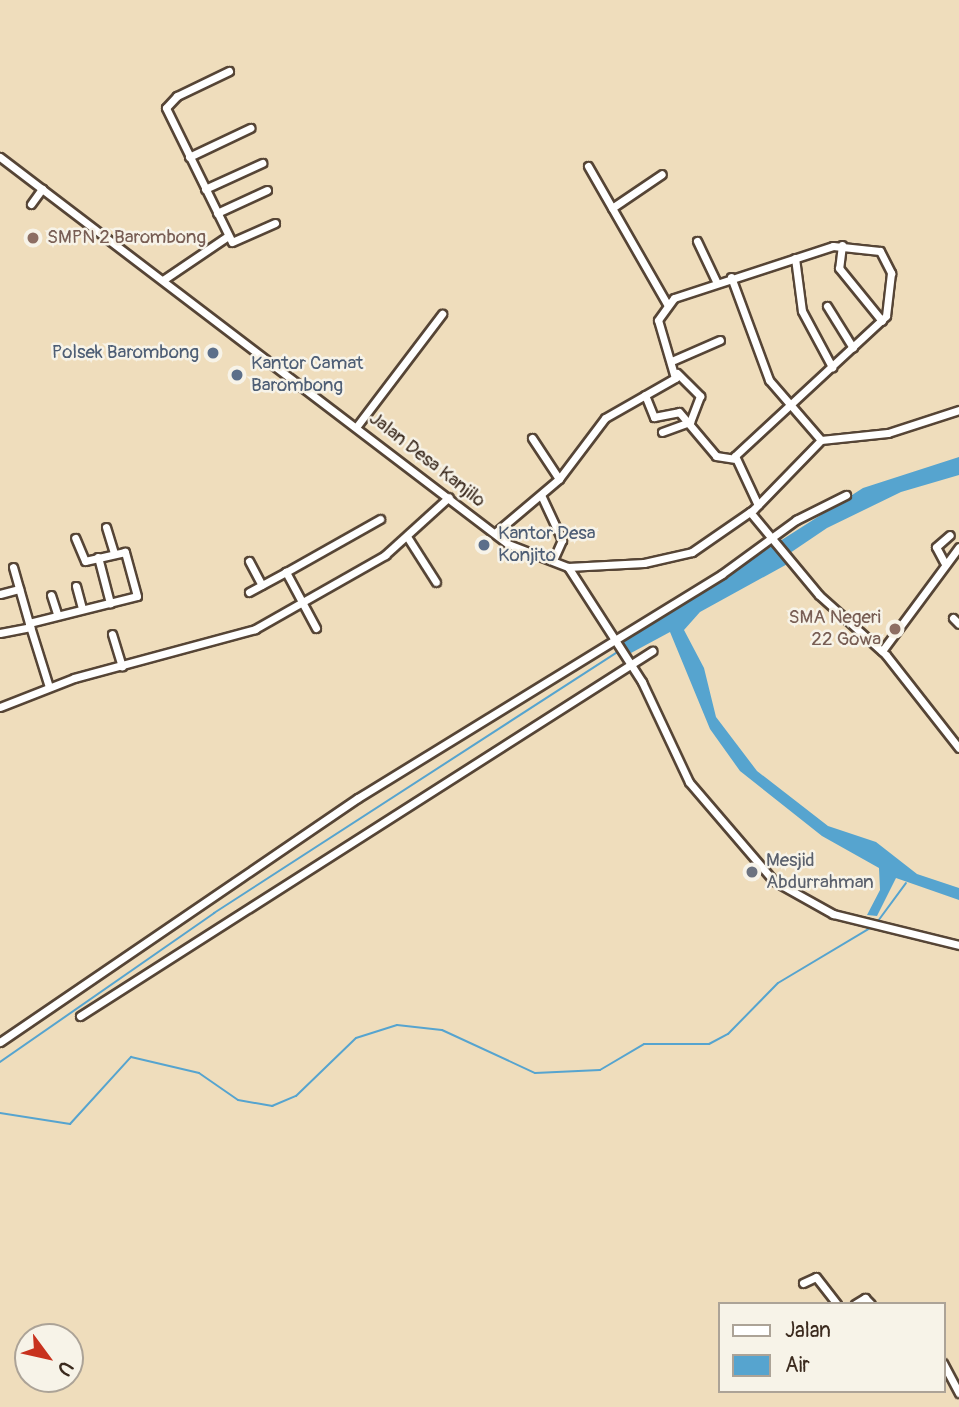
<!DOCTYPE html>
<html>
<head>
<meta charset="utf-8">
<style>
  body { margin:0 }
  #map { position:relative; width:959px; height:1407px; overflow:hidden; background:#efddbc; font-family:Pangolin,sans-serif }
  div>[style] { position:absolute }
  .water>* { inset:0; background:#56a4cf }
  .stream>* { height:2px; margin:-1px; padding:0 1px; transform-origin:1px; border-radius:1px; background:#56a4cf }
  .roads { filter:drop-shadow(2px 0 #564536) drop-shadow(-2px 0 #564536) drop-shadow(0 2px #564536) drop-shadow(0 -2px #564536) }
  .minor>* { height:7px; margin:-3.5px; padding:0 3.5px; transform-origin:3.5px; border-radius:3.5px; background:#fff }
  .dots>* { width:19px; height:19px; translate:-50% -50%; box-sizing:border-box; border:4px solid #f7f3e8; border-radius:50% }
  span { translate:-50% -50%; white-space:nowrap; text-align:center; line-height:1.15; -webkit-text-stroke:5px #f7f3e8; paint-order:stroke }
  .education-label { font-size:19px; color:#785e54 }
  .left { translate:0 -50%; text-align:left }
  .right { translate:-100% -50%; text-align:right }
  .service-label { font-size:19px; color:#4e5e75 }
  .street-label { font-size:19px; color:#3b2a1e }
  .worship-label { font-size:19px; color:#5b616d }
  .legend { position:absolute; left:718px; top:1302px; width:228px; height:91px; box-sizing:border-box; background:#f7f3e8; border:2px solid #aca397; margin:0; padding:9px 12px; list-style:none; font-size:21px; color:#3b2a1e }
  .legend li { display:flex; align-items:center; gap:14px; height:35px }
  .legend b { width:35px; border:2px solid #aca397 }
  .north { position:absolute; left:14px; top:1323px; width:70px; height:70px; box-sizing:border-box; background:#f7f3e8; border:2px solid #aca397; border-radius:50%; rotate:123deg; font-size:19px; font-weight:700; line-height:28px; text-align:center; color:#3b2a1e }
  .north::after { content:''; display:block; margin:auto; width:24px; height:32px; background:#c8321e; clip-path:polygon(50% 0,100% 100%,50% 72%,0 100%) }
</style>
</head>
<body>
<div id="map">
  <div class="water">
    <i style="clip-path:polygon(959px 457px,959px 475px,901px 492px,827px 528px,790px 553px,791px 562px,700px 612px,684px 630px,704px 668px,716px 717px,757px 771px,828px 826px,876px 842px,917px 874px,959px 888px,959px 900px,896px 878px,877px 916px,867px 915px,880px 890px,879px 868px,822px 836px,740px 771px,710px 729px,670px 632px,631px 653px,622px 642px,863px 488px)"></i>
  </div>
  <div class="stream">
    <i style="left:878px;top:921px;width:47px;rotate:-53.6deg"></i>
    <i style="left:0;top:1062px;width:261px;rotate:-34.8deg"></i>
    <i style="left:214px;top:913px;width:484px;rotate:-32.9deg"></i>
    <i style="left:0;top:1113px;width:71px;rotate:8.9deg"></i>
    <i style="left:70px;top:1124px;width:91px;rotate:-47.7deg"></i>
    <i style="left:131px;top:1057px;width:70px;rotate:13.2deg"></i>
    <i style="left:199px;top:1073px;width:47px;rotate:34.7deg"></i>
    <i style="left:238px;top:1100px;width:35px;rotate:10deg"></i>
    <i style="left:272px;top:1106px;width:26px;rotate:-23deg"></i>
    <i style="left:296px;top:1096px;width:83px;rotate:-44deg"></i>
    <i style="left:356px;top:1038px;width:43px;rotate:-17.6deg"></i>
    <i style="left:397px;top:1025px;width:45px;rotate:6.3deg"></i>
    <i style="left:442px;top:1030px;width:102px;rotate:24.8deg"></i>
    <i style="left:535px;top:1073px;width:65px;rotate:-2.6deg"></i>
    <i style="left:600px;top:1070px;width:51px;rotate:-30.6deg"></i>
    <i style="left:644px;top:1044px;width:65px"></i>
    <i style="left:709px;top:1044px;width:21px;rotate:-28deg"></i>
    <i style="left:728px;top:1034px;width:71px;rotate:-45.6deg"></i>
    <i style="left:778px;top:983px;width:109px;rotate:-30.8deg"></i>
  </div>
  <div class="roads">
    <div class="minor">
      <i style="left:229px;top:71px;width:58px;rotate:154.3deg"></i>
      <i style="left:177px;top:96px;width:16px;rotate:133deg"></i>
      <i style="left:166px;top:108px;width:149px;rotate:63.8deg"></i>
      <i style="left:232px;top:242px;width:47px;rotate:-23.8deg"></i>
      <i style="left:0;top:157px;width:639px;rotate:37.3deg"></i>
      <i style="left:508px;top:544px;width:64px;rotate:21deg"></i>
      <i style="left:568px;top:567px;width:137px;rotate:57.2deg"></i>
      <i style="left:642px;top:682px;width:110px;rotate:64.8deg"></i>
      <i style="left:689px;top:782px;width:130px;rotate:49.4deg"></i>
      <i style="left:774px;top:881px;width:68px;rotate:29.2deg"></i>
      <i style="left:833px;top:914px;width:130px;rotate:13.8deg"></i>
      <i style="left:189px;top:157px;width:68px;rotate:-25.4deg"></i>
      <i style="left:588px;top:166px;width:159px;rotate:60.2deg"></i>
      <i style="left:205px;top:189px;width:63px;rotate:-24.5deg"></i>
      <i style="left:31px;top:204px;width:19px;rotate:-54deg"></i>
      <i style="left:612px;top:208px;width:60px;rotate:-34.2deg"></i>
      <i style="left:217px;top:213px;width:55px;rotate:-24.7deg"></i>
      <i style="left:697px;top:241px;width:44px;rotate:64.6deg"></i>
      <i style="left:842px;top:245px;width:23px;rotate:97deg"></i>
      <i style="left:839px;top:268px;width:68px;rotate:50.9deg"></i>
      <i style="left:795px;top:258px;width:53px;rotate:82.5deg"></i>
      <i style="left:802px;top:311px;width:64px;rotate:61.8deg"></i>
      <i style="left:731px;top:277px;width:110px;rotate:69.7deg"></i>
      <i style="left:769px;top:380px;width:79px;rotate:49.1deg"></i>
      <i style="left:163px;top:280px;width:78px;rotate:-34.1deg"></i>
      <i style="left:827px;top:306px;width:49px;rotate:58.2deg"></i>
      <i style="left:674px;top:360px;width:50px;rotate:-23.5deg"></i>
      <i style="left:677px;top:373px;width:33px;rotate:45deg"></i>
      <i style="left:700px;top:396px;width:28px;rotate:111deg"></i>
      <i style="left:645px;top:395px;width:24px;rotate:68deg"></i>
      <i style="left:654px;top:417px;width:25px;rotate:-11deg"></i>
      <i style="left:679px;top:412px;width:57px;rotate:49.9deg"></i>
      <i style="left:716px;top:456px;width:18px;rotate:9deg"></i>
      <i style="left:357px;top:426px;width:141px;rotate:-52.8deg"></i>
      <i style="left:662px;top:432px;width:30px;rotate:-20deg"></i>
      <i style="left:532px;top:438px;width:49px;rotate:56.6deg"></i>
      <i style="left:541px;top:495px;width:50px;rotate:65deg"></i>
      <i style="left:562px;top:540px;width:22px;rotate:114deg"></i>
      <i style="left:750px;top:512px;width:108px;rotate:50.3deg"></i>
      <i style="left:819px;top:595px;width:90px;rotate:41.8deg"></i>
      <i style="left:886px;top:655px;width:118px;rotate:51.9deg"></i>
      <i style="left:106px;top:527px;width:27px;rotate:73deg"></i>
      <i style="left:495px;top:533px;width:84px;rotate:-40.2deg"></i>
      <i style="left:559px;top:479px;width:76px;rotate:-53deg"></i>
      <i style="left:605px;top:418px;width:81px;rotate:-29.7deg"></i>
      <i style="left:675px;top:378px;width:60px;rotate:-106.3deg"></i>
      <i style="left:658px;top:320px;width:27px;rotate:-54deg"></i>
      <i style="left:674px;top:298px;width:167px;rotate:-18.1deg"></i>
      <i style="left:833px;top:246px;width:47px;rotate:6.1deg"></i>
      <i style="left:880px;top:251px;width:25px;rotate:63deg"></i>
      <i style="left:891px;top:273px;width:43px;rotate:96.6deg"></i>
      <i style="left:886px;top:316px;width:206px;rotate:137.2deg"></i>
      <i style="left:735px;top:456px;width:54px;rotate:64.9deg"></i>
      <i style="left:408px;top:538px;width:52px;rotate:57.5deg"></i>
      <i style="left:98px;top:557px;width:48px;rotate:75.4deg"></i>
      <i style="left:249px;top:561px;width:27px;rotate:62deg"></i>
      <i style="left:944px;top:562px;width:17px;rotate:-118deg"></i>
      <i style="left:936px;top:547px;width:18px;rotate:-41deg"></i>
      <i style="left:13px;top:567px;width:58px;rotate:74.1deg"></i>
      <i style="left:568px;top:567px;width:76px;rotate:-3deg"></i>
      <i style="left:644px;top:563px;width:49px;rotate:-12.9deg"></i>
      <i style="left:692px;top:552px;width:75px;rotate:-34.7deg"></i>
      <i style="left:754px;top:509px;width:96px;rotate:-45.8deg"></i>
      <i style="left:821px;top:440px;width:67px;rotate:-6deg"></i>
      <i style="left:888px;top:433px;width:75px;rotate:-17.9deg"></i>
      <i style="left:76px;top:586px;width:23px;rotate:75deg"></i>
      <i style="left:249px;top:592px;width:42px;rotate:-28.4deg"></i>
      <i style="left:0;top:594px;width:20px;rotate:-15deg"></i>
      <i style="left:51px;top:595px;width:19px;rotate:72deg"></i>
      <i style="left:953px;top:618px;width:8px;rotate:45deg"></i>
      <i style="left:316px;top:628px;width:64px;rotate:-118.2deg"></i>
      <i style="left:286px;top:572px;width:108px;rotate:-29.4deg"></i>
      <i style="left:0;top:633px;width:31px;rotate:-11deg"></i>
      <i style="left:112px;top:634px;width:34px;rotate:73deg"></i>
      <i style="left:882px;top:651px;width:129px;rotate:-53.5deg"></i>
      <i style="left:49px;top:687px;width:67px;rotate:-107.4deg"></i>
      <i style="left:29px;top:623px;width:111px;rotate:-14deg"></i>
      <i style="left:137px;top:596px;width:46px;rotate:-105.3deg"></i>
      <i style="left:125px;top:552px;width:41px;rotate:167.3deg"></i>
      <i style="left:85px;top:561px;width:25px;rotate:-113deg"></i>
      <i style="left:0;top:707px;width:79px;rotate:-21.4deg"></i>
      <i style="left:74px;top:678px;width:188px;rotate:-15.1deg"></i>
      <i style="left:255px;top:629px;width:150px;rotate:-29.6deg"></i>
      <i style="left:385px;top:555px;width:86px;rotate:-42.2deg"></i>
      <i style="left:80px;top:1016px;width:679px;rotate:-32.54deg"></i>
      <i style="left:0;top:1042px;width:433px;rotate:-34.3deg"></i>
      <i style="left:358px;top:798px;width:427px;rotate:-31.6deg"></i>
      <i style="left:722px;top:574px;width:92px;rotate:-36.1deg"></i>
      <i style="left:796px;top:520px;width:56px;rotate:-26.6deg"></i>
      <i style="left:803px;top:1283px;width:14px;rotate:-25deg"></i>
      <i style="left:816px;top:1277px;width:34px;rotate:52deg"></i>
      <i style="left:855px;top:1304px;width:12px;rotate:-31deg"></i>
      <i style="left:865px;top:1298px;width:8px;rotate:45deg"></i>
      <i style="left:943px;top:1363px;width:34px;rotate:62deg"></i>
    </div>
  </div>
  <div class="dots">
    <i style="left:33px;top:238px;background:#8d6e63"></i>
    <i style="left:213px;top:353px;background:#5c6f8a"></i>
    <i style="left:237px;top:375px;background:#5c6f8a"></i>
    <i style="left:484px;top:545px;background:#5c6f8a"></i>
    <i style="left:895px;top:629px;background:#8d6e63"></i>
    <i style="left:752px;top:872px;background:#6b7280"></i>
  </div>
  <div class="education-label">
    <span class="left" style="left:47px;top:238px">SMPN 2 Barombong</span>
    <span class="right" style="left:881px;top:629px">SMA Negeri<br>22 Gowa</span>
  </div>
  <div class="service-label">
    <span class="right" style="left:199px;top:353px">Polsek Barombong</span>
    <span class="left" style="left:251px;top:375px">Kantor Camat<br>Barombong</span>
    <span class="left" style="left:498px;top:545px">Kantor Desa<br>Konjito</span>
  </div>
  <div class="street-label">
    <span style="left:427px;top:460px;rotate:38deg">Jalan Desa Kanjilo</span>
  </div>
  <div class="worship-label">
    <span class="left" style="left:766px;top:872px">Mesjid<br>Abdurrahman</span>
  </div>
  <ul class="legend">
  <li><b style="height:9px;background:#fff"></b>Jalan</li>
  <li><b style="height:19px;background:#56a4cf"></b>Air</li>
  </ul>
  <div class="north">U</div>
</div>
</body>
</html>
